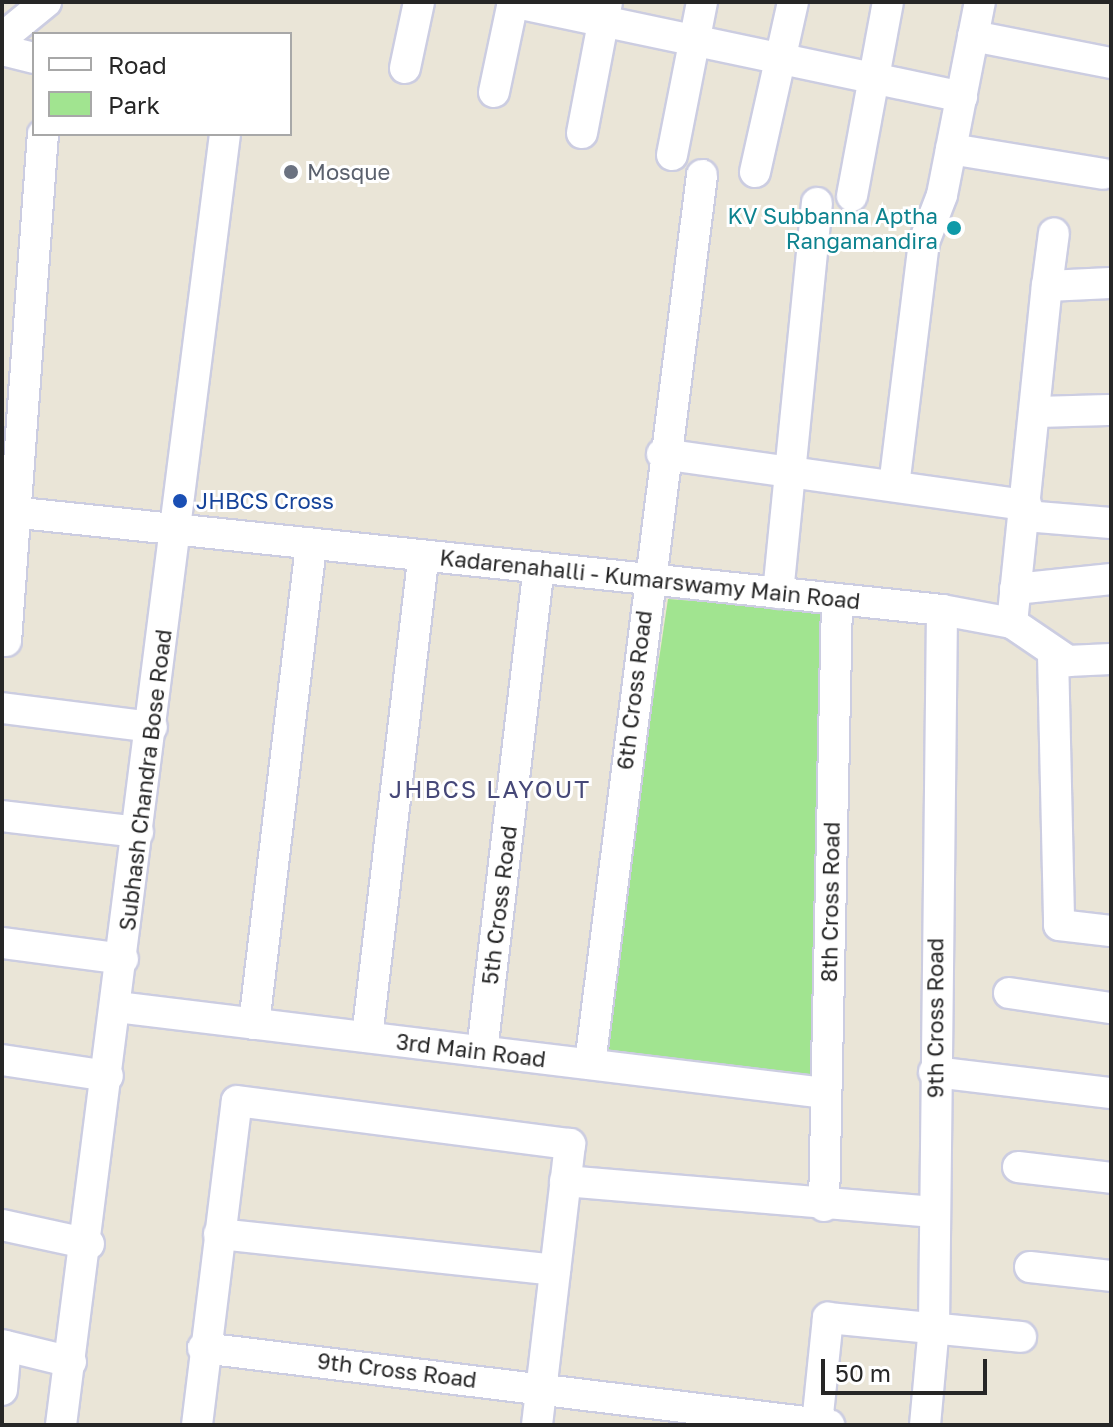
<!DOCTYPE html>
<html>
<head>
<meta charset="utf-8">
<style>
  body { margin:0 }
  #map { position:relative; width:1113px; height:1427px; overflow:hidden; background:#eae5d7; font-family:"Golos Text",sans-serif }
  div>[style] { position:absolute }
  .green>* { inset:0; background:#a1e490 }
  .roads { filter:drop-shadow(2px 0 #cccde1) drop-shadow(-2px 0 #cccde1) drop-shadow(0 2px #cccde1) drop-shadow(0 -2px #cccde1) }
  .minor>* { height:30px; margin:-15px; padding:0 15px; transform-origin:15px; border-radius:15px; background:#fff }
  .dots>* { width:22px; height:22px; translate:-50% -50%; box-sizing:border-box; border:4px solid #fff; border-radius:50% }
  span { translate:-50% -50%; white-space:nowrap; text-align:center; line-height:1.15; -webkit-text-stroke:6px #fff; paint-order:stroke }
  .worship-label { font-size:22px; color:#5b616d }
  .left { translate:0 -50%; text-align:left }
  .culture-label { font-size:22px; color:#0d838f }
  .right { translate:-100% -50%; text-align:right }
  .transit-label { font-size:22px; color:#164399 }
  .street-label { font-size:22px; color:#262626 }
  .neighbourhood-label { font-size:24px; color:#464878; letter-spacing:2px }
  .frame { position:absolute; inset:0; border:4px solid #262626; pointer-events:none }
  .legend { position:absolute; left:32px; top:32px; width:260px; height:104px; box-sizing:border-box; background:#fff; border:2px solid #a8a8a8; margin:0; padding:10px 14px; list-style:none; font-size:24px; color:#262626 }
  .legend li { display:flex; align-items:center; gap:16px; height:40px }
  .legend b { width:40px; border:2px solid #a8a8a8 }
  .scale { position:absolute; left:821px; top:1359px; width:166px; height:36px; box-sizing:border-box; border:4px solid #262626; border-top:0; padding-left:10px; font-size:24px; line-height:28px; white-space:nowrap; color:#262626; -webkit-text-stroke:6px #fff; paint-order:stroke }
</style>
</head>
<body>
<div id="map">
  <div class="green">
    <i style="clip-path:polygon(668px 599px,826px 611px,813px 1088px,600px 1056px)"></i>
  </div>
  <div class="roads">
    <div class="minor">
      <i style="left:512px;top:2px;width:460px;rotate:11.9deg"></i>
      <i style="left:973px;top:36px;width:141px;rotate:11.1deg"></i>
      <i style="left:2px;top:38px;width:57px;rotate:-39.3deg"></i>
      <i style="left:2px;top:50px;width:33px;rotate:14deg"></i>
      <i style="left:405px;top:68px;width:67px;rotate:-78deg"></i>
      <i style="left:494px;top:92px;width:92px;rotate:-78.1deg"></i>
      <i style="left:582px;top:133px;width:133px;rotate:-79.2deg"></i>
      <i style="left:951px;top:149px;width:154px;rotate:9.3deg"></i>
      <i style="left:672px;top:155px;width:156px;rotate:-78.9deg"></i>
      <i style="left:755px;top:172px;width:174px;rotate:-77.4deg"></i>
      <i style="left:852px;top:196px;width:197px;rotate:-79.5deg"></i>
      <i style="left:1047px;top:286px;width:53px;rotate:-82.5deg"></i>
      <i style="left:1035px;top:412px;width:76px;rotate:-1.5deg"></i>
      <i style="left:662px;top:454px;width:368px;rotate:8deg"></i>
      <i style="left:894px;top:486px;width:246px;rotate:-83deg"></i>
      <i style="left:924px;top:242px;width:50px;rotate:-69deg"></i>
      <i style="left:942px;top:195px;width:197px;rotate:-78.9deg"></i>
      <i style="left:2px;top:511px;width:945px;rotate:6.01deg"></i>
      <i style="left:942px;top:610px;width:71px;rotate:10.5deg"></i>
      <i style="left:1012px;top:623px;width:68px;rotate:34.2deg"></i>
      <i style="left:1068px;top:661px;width:43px;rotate:-2.7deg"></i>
      <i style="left:1025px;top:516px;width:86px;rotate:4.7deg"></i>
      <i style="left:1015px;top:589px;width:97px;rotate:-5.9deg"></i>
      <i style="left:778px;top:593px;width:392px;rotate:-84.3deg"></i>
      <i style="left:1012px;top:623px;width:339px;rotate:-84.1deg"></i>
      <i style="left:1047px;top:286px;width:64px;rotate:-2.7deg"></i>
      <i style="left:6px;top:641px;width:508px;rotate:-85.83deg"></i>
      <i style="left:1053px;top:654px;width:271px;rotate:88.7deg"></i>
      <i style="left:1059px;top:925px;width:52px;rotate:6.6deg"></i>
      <i style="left:2px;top:708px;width:151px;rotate:7.2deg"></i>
      <i style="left:2px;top:816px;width:137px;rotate:6.7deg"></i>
      <i style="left:2px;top:943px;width:122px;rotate:7.5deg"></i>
      <i style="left:1009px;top:993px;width:103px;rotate:8.4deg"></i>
      <i style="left:117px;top:1007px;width:714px;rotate:6.92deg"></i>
      <i style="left:254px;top:1024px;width:484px;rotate:-83.2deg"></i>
      <i style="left:367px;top:1037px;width:485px;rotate:-83.3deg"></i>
      <i style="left:482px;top:1051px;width:487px;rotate:-83.3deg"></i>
      <i style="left:2px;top:1060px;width:107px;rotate:8.6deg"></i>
      <i style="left:590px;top:1064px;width:896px;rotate:-82.82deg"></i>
      <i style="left:934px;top:1072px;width:178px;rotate:6.8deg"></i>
      <i style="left:1018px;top:1167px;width:94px;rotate:6.7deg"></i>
      <i style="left:565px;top:1181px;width:370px;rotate:4.8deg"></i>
      <i style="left:824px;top:1206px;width:607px;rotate:-88.77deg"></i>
      <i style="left:2px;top:1225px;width:89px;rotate:12.3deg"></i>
      <i style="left:219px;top:1234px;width:338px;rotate:6.1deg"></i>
      <i style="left:1030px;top:1267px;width:81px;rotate:6.3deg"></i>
      <i style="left:2px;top:1345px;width:71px;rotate:13.8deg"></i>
      <i style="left:203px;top:1348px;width:631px;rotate:7.01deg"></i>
      <i style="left:2px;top:1390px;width:44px;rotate:-84.8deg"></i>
      <i style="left:817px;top:1424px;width:107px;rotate:-84.1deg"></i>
      <i style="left:828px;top:1318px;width:194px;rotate:5.6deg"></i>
      <i style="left:61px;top:1425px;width:1301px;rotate:-82.76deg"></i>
      <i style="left:197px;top:1425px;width:326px;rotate:-83deg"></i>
      <i style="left:237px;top:1101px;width:336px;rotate:7.4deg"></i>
      <i style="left:570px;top:1144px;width:283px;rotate:96.7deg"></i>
      <i style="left:925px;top:1425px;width:98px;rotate:-84.8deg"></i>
      <i style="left:934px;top:1327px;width:717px;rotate:-89.36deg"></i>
    </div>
  </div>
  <div class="dots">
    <i style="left:291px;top:172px;background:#6b7280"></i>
    <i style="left:954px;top:228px;background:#0f9aa8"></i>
    <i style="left:180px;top:501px;background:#1a4fb4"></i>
  </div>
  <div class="worship-label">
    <span class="left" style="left:307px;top:172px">Mosque</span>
  </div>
  <div class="culture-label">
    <span class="right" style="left:938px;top:228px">KV Subbanna Aptha<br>Rangamandira</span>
  </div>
  <div class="transit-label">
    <span class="left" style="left:196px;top:501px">JHBCS Cross</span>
  </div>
  <div class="street-label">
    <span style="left:650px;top:579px;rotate:6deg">Kadarenahalli - Kumarswamy Main Road</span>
    <span style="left:634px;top:690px;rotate:-83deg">6th Cross Road</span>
    <span style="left:145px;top:780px;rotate:-83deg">Subhash Chandra Bose Road</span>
    <span style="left:830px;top:902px;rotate:-89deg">8th Cross Road</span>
    <span style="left:499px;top:905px;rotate:-83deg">5th Cross Road</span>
    <span style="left:935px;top:1018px;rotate:-90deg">9th Cross Road</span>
    <span style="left:471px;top:1050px;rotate:7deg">3rd Main Road</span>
    <span style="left:397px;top:1370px;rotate:7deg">9th Cross Road</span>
  </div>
  <div class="neighbourhood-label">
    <span style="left:490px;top:789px">JHBCS LAYOUT</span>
  </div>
  <div class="frame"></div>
  <ul class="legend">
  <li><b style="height:10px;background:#fff"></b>Road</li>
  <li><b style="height:22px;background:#a1e490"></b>Park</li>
  </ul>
  <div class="scale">50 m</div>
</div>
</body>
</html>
